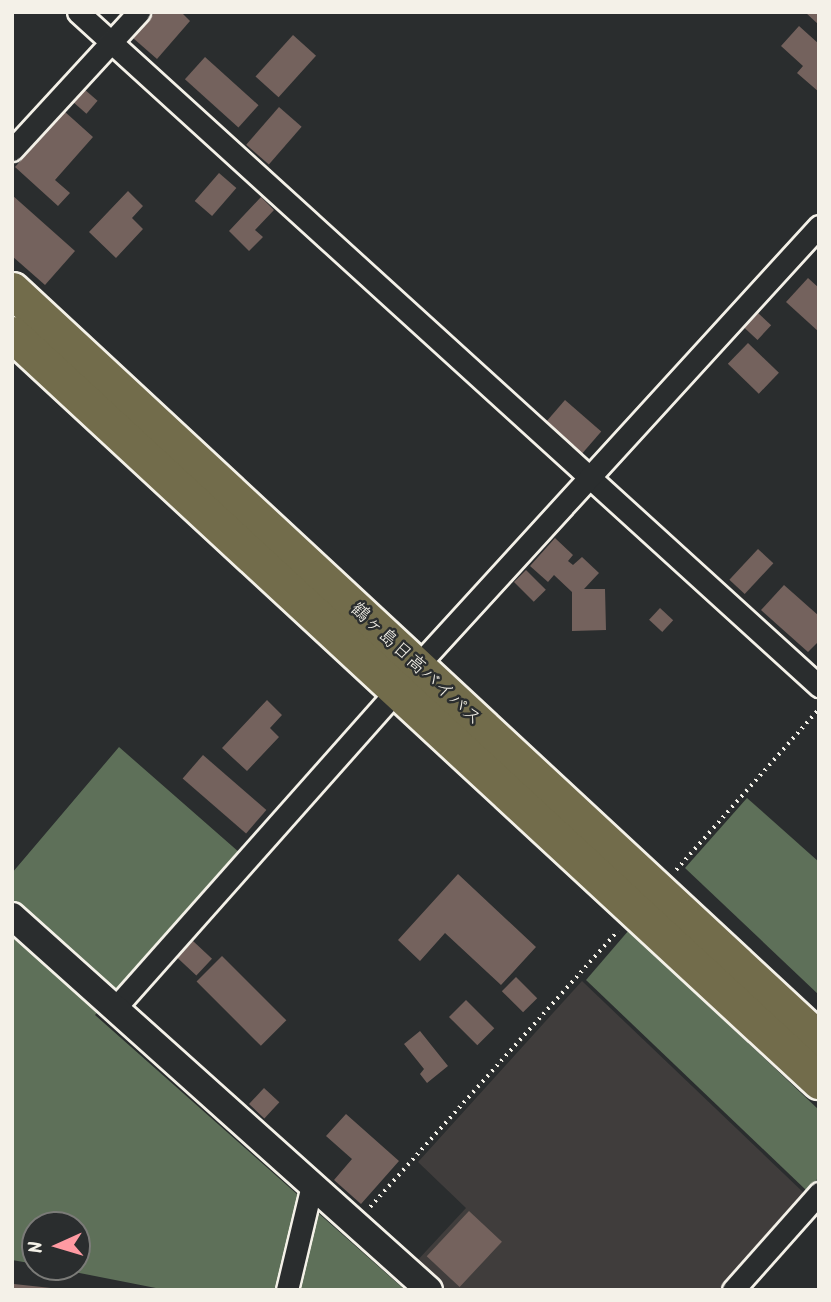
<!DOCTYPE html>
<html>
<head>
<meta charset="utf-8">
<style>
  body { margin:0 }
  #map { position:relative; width:831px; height:1302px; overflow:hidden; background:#2a2d2e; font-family:Kalam,"Klee One",sans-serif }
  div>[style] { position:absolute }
  .built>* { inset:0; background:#403d3c }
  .green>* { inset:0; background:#5e7059 }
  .building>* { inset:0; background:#74625d; transform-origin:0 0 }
  .path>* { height:3.5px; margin-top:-1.75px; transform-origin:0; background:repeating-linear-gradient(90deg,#f4f1e8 0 2px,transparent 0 7px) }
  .roads { filter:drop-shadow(2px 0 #f4f1e8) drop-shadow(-2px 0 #f4f1e8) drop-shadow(0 2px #f4f1e8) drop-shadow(0 -2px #f4f1e8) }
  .minor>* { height:21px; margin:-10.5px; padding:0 10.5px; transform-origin:10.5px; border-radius:10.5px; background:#2a2d2e }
  .tertiary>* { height:26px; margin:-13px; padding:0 13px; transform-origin:13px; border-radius:13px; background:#2a2d2e }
  .trunk>* { height:35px; margin:-17.5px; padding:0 17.5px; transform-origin:17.5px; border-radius:17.5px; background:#726c4b }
  span { translate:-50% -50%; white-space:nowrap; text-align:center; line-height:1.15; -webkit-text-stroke:5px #2a2d2e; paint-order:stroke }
  .street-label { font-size:19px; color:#f4f1e8 }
  .frame { position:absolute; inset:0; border:14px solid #f4f1e8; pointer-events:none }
  .north { position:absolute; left:21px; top:1211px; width:70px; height:70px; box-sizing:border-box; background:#2a2d2e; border:2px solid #7b7b78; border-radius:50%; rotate:266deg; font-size:19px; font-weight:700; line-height:28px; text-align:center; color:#f4f1e8 }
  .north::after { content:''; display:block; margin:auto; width:24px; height:32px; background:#ff9aa2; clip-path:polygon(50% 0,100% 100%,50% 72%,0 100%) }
</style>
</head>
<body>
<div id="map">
  <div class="built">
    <i style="clip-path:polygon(582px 981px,805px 1194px,721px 1290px,445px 1290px,415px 1263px,466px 1208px,418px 1162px)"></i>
  </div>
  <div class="green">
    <i style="clip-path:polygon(119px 747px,240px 853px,95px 1015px,405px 1290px,166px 1290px,49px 1267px,77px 1267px,77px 1225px,35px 1225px,35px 1264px,12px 1260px,12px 873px)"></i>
    <i style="clip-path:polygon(747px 798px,819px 862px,819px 995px,685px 868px)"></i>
    <i style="clip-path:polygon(629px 930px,819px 1110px,819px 1177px,807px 1191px,586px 980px)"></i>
  </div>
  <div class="building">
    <i style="clip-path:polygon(155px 12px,181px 12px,190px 21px,157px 59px,133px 38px)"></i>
    <i style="clip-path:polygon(805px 12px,819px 12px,819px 25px)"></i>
    <i style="clip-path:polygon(799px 26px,819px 44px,819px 92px,797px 73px,803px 66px,781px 46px)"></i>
    <i style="left:293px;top:35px;width:31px;height:56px;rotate:42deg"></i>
    <i style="left:205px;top:57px;width:72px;height:30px;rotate:42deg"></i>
    <i style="left:84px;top:89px;width:18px;height:17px;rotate:41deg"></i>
    <i style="left:279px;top:107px;width:30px;height:50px;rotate:41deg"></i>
    <i style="clip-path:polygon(64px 111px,93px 137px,55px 180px,70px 193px,58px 206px,15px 167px)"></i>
    <i style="left:219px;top:173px;width:23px;height:37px;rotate:41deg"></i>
    <i style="clip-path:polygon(128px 191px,143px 206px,132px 218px,143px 229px,116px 258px,89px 232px)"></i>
    <i style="clip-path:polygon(12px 195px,75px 251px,45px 285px,12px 256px)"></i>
    <i style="clip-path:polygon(261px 197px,274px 210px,255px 230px,263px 237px,249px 251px,229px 231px)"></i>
    <i style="clip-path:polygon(808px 278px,819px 288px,819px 332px,786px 302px)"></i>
    <i style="left:758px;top:313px;width:18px;height:20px;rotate:43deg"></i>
    <i style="left:748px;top:343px;width:43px;height:29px;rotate:44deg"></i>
    <i style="left:565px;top:400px;width:48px;height:30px;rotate:41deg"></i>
    <i style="clip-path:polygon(555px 538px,573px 555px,568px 561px,573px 565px,582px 557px,599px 573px,584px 589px,605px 589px,606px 630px,572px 631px,572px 592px,554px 575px,548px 582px,530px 566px)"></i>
    <i style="left:758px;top:549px;width:21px;height:42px;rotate:43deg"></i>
    <i style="left:526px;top:570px;width:28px;height:17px;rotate:45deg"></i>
    <i style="clip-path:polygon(784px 585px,819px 616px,819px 641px,808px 652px,761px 610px)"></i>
    <i style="left:660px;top:608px;width:18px;height:16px;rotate:43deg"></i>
    <i style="clip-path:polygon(267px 700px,282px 715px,270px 728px,279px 737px,247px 771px,222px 748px)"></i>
    <i style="left:203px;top:755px;width:84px;height:31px;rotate:41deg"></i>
    <i style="clip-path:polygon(458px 874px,536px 947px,501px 985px,445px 933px,420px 961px,398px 940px)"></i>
    <i style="left:193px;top:941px;width:26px;height:23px;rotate:43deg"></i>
    <i style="left:222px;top:956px;width:91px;height:36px;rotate:45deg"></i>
    <i style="left:516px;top:977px;width:30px;height:20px;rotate:45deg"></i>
    <i style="left:466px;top:1000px;width:40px;height:24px;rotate:45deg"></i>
    <i style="clip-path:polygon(420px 1031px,448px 1066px,427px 1083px,420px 1074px,424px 1069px,404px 1044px)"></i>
    <i style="left:264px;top:1088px;width:21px;height:22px;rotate:43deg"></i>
    <i style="clip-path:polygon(346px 1114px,399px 1161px,361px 1204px,334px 1180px,352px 1159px,326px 1136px)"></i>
    <i style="left:469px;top:1211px;width:45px;height:62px;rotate:43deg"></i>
    <i style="clip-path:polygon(14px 1284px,51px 1288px,51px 1290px,13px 1290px)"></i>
  </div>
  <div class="path">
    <i style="left:676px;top:870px;width:215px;rotate:-48.4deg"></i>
    <i style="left:370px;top:1207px;width:371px;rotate:-48.1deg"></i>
  </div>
  <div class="roads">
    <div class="minor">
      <i style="left:78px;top:12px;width:1002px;rotate:42.29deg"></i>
      <i style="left:12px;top:150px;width:188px;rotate:-47.4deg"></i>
      <i style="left:417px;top:666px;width:596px;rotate:-47.58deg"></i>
      <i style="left:115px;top:1008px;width:425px;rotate:-48.4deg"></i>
      <i style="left:287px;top:1290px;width:108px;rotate:-76.6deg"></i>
      <i style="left:733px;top:1290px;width:130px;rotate:-48.4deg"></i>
    </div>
    <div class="tertiary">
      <i style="left:12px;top:916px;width:560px;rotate:41.89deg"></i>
    </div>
    <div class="trunk">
      <i style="left:12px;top:290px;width:1102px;rotate:42.9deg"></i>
      <i style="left:12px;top:334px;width:1100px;rotate:42.79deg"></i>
    </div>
  </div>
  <div class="street-label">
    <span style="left:415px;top:665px;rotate:43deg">鶴ヶ島日高バイパス</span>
  </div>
  <div class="frame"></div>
  <div class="north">N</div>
</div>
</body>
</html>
